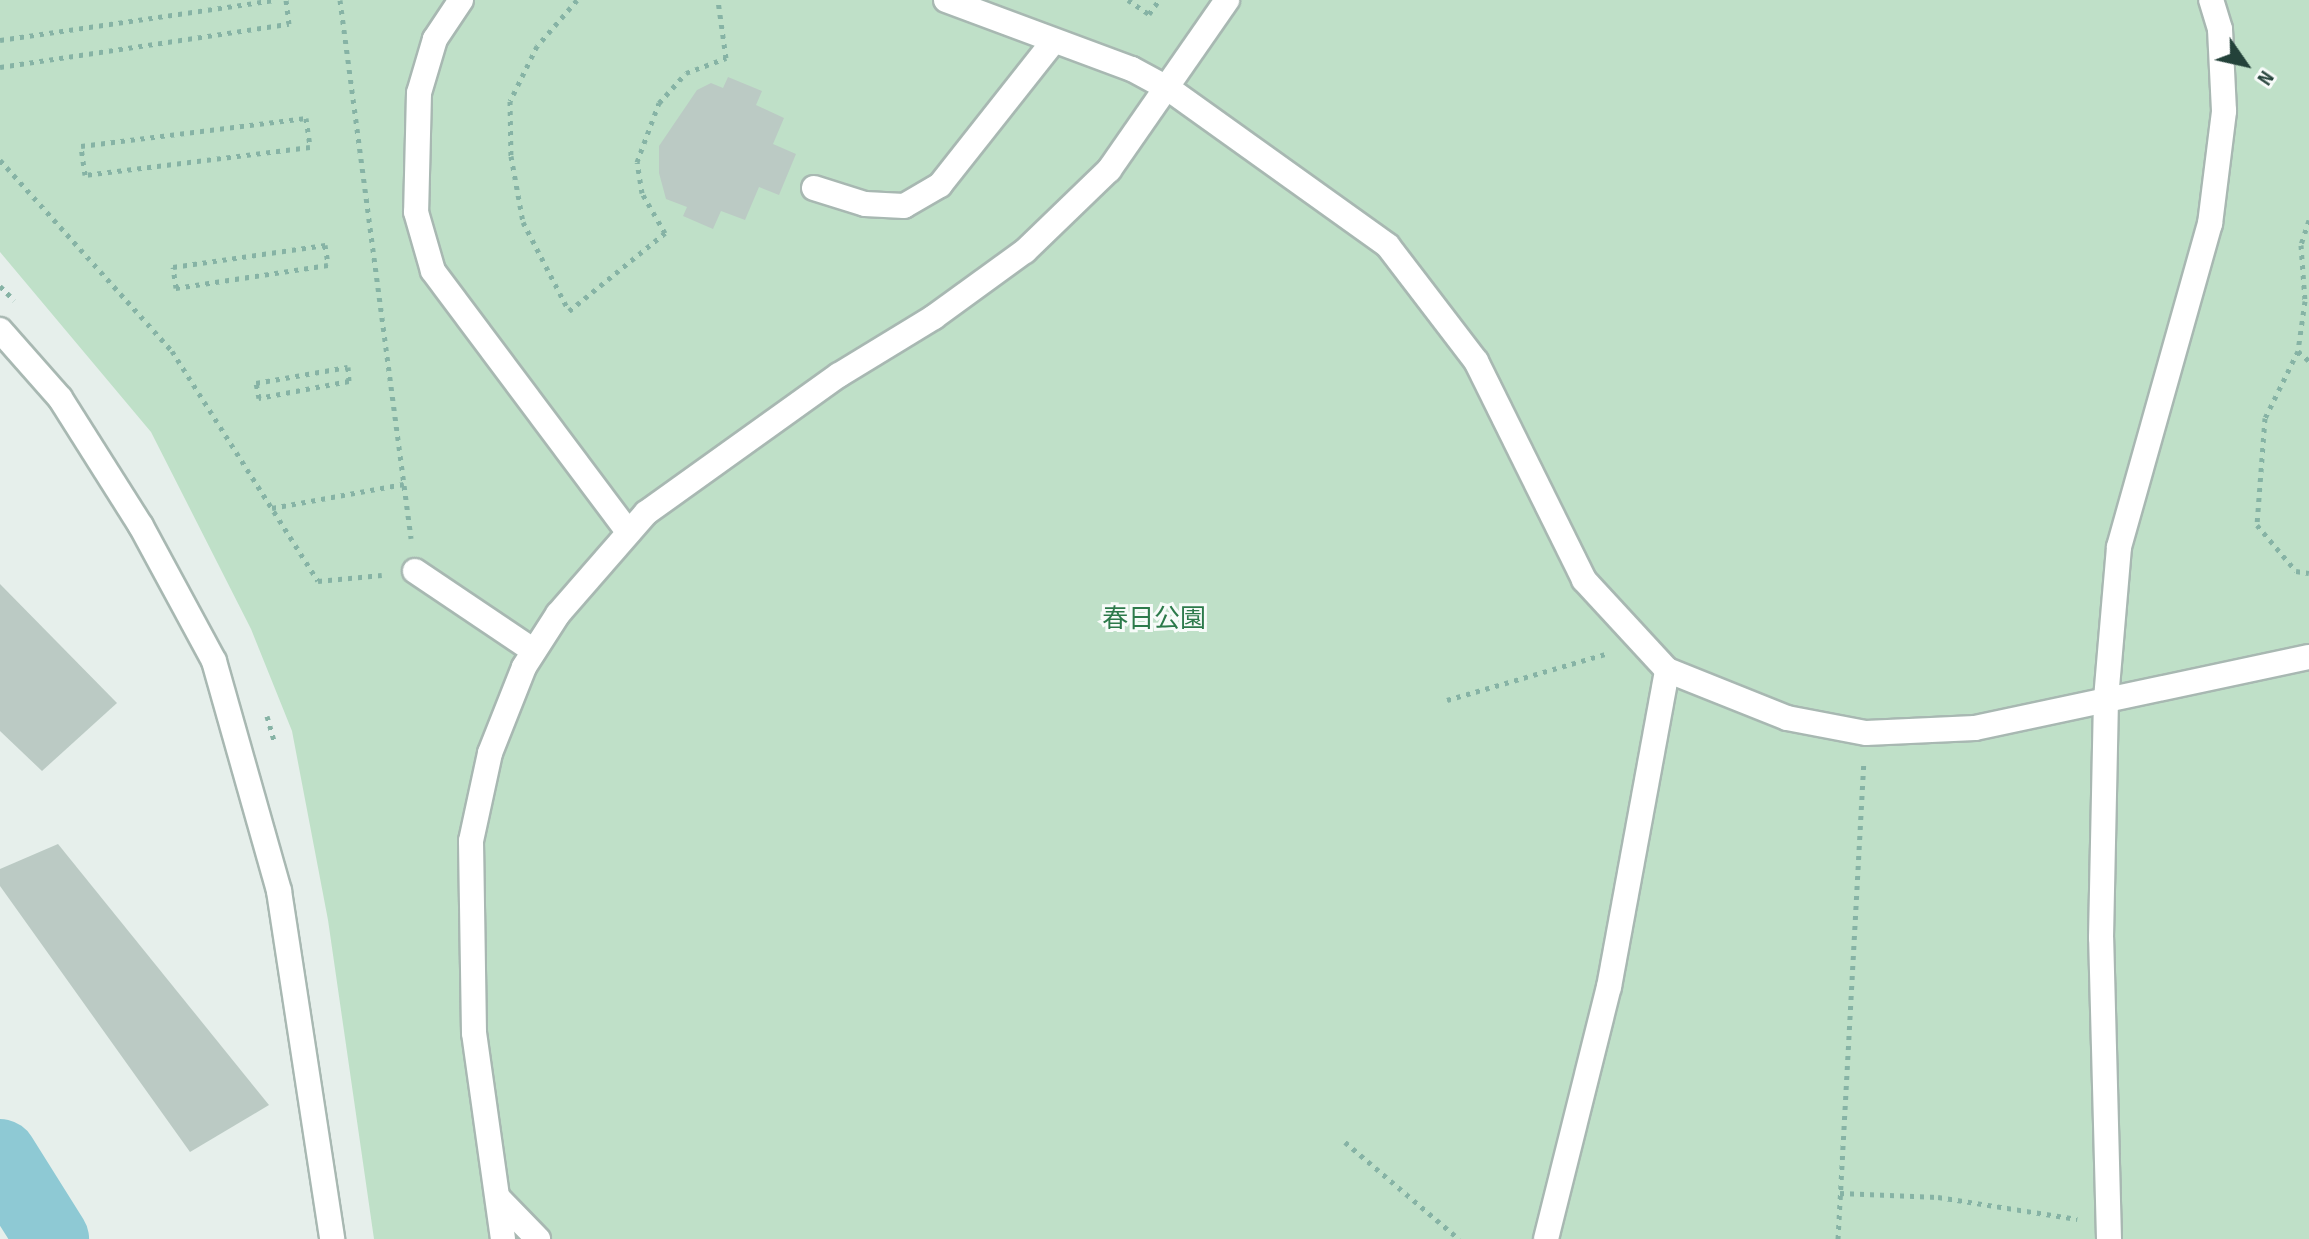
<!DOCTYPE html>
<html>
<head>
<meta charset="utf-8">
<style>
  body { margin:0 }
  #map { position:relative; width:2309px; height:1239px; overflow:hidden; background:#e6efeb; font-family:"Sofia Sans Condensed","Noto Sans JP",sans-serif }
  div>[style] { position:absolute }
  .green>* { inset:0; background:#bfe0c8 }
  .river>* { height:74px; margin:-37px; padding:0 37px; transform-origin:37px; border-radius:37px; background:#8ec9d4 }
  .building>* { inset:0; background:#bbcac4 }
  .path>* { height:5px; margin-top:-2.5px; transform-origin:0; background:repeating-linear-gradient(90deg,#86b3a5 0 4px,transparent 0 10px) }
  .roads { filter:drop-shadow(2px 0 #a8b8b2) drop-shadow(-2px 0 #a8b8b2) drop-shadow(0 2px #a8b8b2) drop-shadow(0 -2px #a8b8b2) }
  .pedestrian>* { height:24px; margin:-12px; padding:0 12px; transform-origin:12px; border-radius:12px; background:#fff }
  .tertiary>* { height:24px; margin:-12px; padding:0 12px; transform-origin:12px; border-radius:12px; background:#fff }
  span { translate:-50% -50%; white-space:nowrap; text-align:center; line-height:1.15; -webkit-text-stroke:6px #f7fbf9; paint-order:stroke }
  .park-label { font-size:26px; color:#2d7a4b }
  .north { position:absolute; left:2205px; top:24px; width:80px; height:80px; -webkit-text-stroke:6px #f7fbf9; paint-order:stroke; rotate:124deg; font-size:22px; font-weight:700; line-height:32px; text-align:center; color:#24423a }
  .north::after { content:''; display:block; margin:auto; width:28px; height:36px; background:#24423a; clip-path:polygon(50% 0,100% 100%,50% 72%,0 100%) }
</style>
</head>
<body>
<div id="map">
  <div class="green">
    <i style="clip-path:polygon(0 0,2309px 0,2309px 1239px,374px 1239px,328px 920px,292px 731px,251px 629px,151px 432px,0 252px)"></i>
  </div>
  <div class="river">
    <i style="left:0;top:1156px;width:98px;rotate:57.9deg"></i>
  </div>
  <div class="building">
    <i style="clip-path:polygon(728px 77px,762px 91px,756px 105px,784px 118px,773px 144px,796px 154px,779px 195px,759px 187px,745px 220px,721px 211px,713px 229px,683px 216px,687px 207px,666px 199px,659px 173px,659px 146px,697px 90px,711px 83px,723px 88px)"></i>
    <i style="clip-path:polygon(0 584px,117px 703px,42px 771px,0 731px)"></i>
    <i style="clip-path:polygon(58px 844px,269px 1105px,190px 1152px,0 886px,0 869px)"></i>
  </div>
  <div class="path">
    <i style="left:340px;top:0;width:543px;rotate:82.48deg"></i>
    <i style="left:577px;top:0;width:61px;rotate:131deg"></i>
    <i style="left:537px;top:46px;width:61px;rotate:116.1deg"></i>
    <i style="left:510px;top:101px;width:55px;rotate:89deg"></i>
    <i style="left:511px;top:156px;width:67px;rotate:79.7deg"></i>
    <i style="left:523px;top:222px;width:100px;rotate:62.7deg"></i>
    <i style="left:569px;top:311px;width:124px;rotate:-39.1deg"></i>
    <i style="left:665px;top:233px;width:46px;rotate:-119.9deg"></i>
    <i style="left:642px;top:193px;width:31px;rotate:-99deg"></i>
    <i style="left:637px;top:162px;width:63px;rotate:-69.6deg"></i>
    <i style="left:659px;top:103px;width:40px;rotate:-48deg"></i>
    <i style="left:686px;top:73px;width:43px;rotate:-20.6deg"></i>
    <i style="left:726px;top:58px;width:59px;rotate:-97.9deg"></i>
    <i style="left:1128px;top:0;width:25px;rotate:34deg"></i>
    <i style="left:1149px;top:14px;width:17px;rotate:-54deg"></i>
    <i style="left:0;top:40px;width:277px;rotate:-8.3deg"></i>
    <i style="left:0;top:67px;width:292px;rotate:-8.5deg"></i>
    <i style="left:289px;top:24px;width:24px;rotate:-97deg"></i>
    <i style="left:306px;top:118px;width:29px;rotate:82deg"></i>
    <i style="left:310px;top:147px;width:227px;rotate:172.9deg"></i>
    <i style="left:85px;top:175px;width:29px;rotate:-98deg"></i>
    <i style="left:81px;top:146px;width:227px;rotate:-7.1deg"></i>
    <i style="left:0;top:160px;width:257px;rotate:48deg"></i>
    <i style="left:172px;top:351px;width:272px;rotate:57.6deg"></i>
    <i style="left:318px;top:581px;width:64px;rotate:-5.4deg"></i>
    <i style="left:2309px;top:220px;width:26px;rotate:108deg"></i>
    <i style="left:2301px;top:245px;width:56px;rotate:85.9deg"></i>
    <i style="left:2305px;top:301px;width:50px;rotate:98deg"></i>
    <i style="left:2298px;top:351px;width:75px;rotate:116.2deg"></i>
    <i style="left:2265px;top:418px;width:107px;rotate:94.3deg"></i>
    <i style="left:2257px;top:525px;width:60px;rotate:49.7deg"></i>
    <i style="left:2296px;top:571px;width:13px;rotate:9deg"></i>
    <i style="left:325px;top:245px;width:20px;rotate:81deg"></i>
    <i style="left:328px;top:265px;width:154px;rotate:171.4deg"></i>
    <i style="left:176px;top:288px;width:21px;rotate:-98deg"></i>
    <i style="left:173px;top:267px;width:154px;rotate:-8.2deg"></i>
    <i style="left:0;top:286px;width:20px;rotate:45deg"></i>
    <i style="left:2298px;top:351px;width:15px;rotate:42deg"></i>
    <i style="left:348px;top:367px;width:14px;rotate:86deg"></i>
    <i style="left:349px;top:381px;width:92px;rotate:169.3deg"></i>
    <i style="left:259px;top:398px;width:15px;rotate:-101deg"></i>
    <i style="left:256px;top:383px;width:93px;rotate:-9.9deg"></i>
    <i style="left:272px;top:508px;width:134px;rotate:-10.3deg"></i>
    <i style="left:1447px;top:700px;width:169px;rotate:-16.2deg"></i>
    <i style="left:267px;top:716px;width:29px;rotate:74deg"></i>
    <i style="left:1345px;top:1142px;width:150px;rotate:40.4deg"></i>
    <i style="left:1840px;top:1193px;width:98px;rotate:2.3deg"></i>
    <i style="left:1938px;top:1197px;width:141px;rotate:9deg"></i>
    <i style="left:1838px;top:1239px;width:475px;rotate:-86.9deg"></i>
  </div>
  <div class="roads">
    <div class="pedestrian">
      <i style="left:461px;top:0;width:47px;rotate:123.7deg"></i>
      <i style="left:435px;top:39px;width:56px;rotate:106.5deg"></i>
      <i style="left:419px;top:93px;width:119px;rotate:91.4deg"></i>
      <i style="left:416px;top:212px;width:61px;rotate:73.9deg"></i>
      <i style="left:433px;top:271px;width:326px;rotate:53.2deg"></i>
      <i style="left:946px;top:0;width:198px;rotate:20.4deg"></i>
      <i style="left:1132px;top:69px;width:42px;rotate:28.4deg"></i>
      <i style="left:1169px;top:89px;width:269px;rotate:35.6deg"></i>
      <i style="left:1388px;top:246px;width:145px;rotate:52.6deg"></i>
      <i style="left:1476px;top:361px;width:244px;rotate:63.7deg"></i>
      <i style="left:1584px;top:580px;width:122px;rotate:47.3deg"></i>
      <i style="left:1667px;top:670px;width:129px;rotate:21.8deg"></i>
      <i style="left:1787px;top:718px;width:80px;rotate:10.8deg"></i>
      <i style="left:1866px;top:733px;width:109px;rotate:-2.6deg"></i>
      <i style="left:1975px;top:728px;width:341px;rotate:-12deg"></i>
      <i style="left:814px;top:188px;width:53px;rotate:17.4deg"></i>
      <i style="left:865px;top:204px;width:39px;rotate:3deg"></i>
      <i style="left:904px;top:206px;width:42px;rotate:-30.3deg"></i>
      <i style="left:940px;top:185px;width:182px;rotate:-51.7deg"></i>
      <i style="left:415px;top:571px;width:143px;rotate:33.9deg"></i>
      <i style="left:499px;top:1199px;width:56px;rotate:45.7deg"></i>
      <i style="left:503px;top:1239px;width:208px;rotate:-98deg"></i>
      <i style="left:474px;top:1033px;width:192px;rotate:-90.9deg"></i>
      <i style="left:471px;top:841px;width:90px;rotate:-77.8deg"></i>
      <i style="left:490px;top:753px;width:92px;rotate:-68.4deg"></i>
      <i style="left:524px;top:667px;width:63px;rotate:-57.3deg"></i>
      <i style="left:558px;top:614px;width:134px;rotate:-48.9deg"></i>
      <i style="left:646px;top:513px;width:237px;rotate:-35.6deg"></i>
      <i style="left:839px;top:375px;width:111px;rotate:-31.4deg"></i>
      <i style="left:934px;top:317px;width:112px;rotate:-36deg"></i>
      <i style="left:1025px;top:251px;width:117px;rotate:-44deg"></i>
      <i style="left:1109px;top:170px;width:207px;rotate:-55.2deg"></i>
      <i style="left:1546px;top:1239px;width:260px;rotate:-76deg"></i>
      <i style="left:1609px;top:987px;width:322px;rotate:-79.6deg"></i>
      <i style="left:2109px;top:1239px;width:301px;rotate:-91.5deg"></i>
      <i style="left:2101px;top:938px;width:239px;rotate:-88.8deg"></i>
      <i style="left:2106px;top:699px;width:153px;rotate:-85.1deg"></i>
      <i style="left:2119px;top:547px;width:336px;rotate:-74.3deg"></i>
      <i style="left:2210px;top:224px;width:114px;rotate:-82.9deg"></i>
      <i style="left:2224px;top:111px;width:82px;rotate:-92.8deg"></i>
      <i style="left:2220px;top:29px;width:30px;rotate:-107deg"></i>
    </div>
    <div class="tertiary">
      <i style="left:0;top:330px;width:91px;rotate:48.6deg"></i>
      <i style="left:60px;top:398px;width:151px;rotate:57.7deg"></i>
      <i style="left:141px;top:526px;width:153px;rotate:61.6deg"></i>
      <i style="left:214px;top:661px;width:239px;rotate:74.2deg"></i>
      <i style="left:279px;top:891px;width:352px;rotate:81.3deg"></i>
    </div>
  </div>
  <div class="park-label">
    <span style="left:1154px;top:620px">春日公園</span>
  </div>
  <div class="north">N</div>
</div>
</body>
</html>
